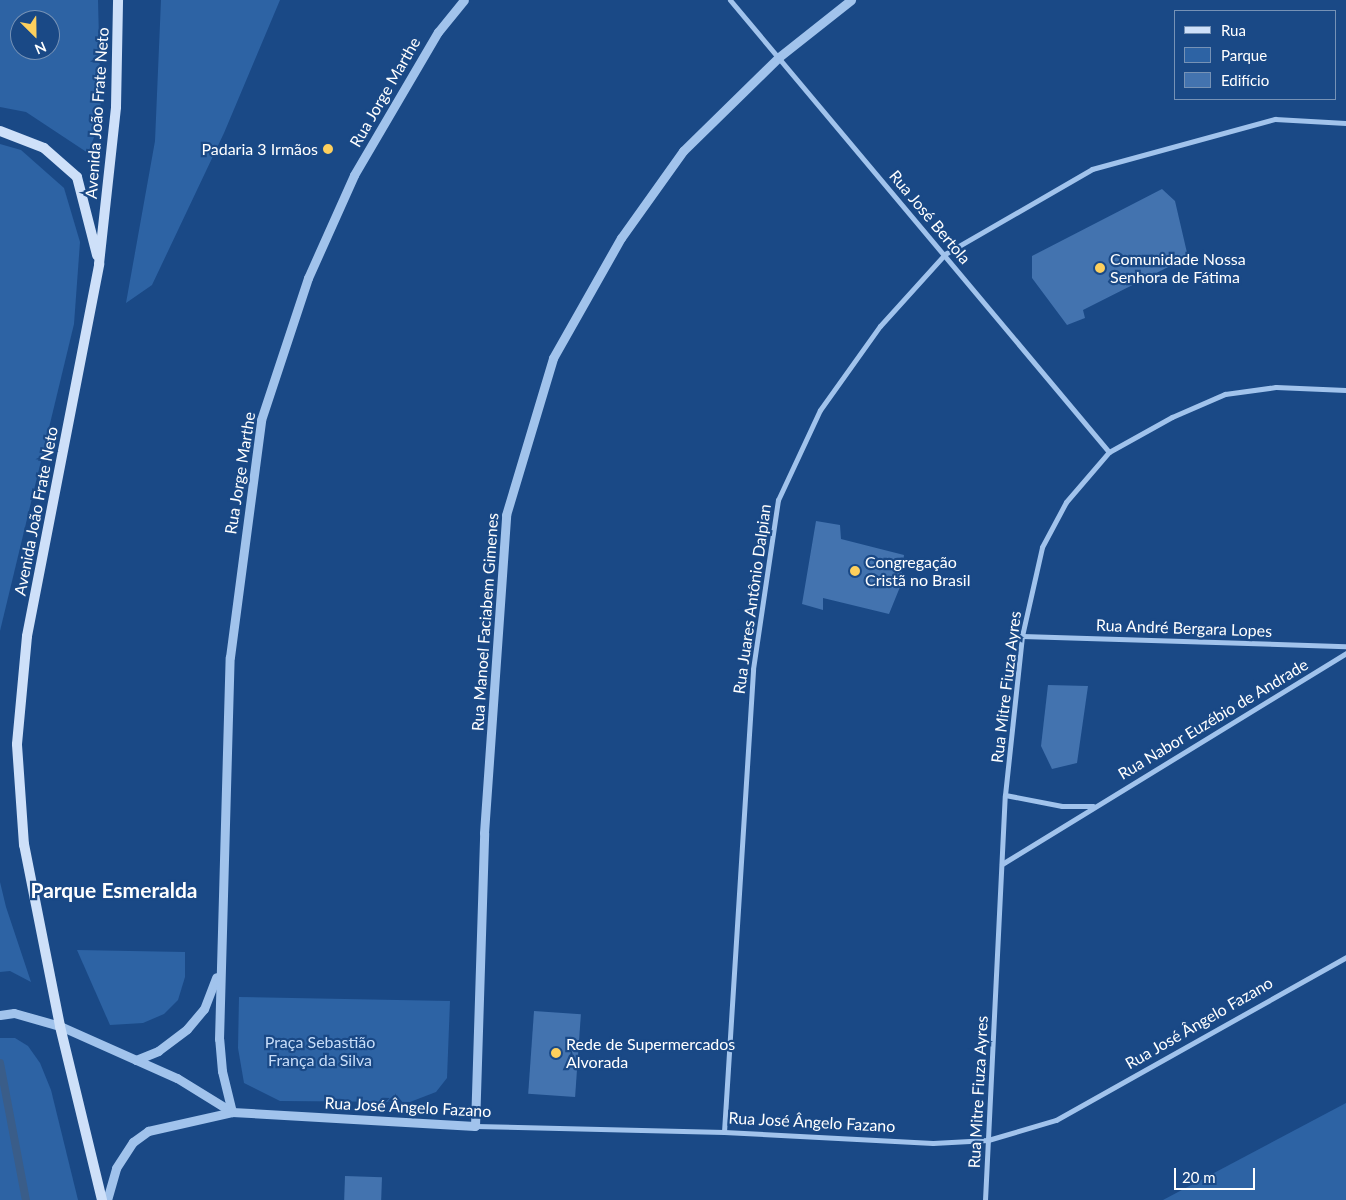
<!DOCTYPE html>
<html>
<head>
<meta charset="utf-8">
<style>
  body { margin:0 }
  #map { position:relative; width:1346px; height:1200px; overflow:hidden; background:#1a4986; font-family:Lato,sans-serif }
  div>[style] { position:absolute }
  .green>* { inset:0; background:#2d63a4 }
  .stream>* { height:8px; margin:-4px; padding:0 4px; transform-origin:4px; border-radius:4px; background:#3a5d89 }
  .building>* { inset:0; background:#4373af; transform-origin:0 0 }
  .minor>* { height:5px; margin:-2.5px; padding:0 2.5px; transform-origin:2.5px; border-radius:2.5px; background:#a1c3ec }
  .tertiary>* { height:9px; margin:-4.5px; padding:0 4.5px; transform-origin:4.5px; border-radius:4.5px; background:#a1c3ec }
  .secondary>* { height:10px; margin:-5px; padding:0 5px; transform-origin:5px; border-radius:5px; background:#cee0f9 }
  .dots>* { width:14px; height:14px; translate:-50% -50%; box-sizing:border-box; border:2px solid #1a4986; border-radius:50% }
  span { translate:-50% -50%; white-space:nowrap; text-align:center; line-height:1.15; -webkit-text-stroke:4.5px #1a4986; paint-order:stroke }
  .street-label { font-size:16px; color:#fff }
  .poi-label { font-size:16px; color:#fff }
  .right { translate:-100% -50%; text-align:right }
  .left { translate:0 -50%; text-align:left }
  .park-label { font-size:16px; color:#c7ddf9 }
  .district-label { font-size:21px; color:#fff; font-weight:700 }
  .legend { position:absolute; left:1174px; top:10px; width:162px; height:90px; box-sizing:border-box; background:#1a4986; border:1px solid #7692b6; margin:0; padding:6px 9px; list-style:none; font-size:15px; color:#fff }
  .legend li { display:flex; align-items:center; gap:10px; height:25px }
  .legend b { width:25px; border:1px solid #7692b6 }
  .north { position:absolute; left:10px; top:10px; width:50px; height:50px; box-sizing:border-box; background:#1a4986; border:1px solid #7692b6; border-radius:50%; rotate:157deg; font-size:14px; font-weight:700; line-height:20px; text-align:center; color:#fff }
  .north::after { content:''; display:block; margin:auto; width:18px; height:22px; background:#fed05d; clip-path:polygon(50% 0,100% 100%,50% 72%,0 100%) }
  .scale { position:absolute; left:1174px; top:1168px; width:81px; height:22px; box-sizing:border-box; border:2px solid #fff; border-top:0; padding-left:6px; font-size:15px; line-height:18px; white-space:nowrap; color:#fff; -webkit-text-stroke:4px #1a4986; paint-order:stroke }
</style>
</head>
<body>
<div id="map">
  <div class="green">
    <i style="clip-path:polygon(evenodd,0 0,98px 0,101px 119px,88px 153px,26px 112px,0 107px,0 0,20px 20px,50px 20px,50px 50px,20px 50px,20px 20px)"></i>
    <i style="clip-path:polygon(161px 0,280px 0,224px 133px,152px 285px,126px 303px,155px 141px)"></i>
    <i style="clip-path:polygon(0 144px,21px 150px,64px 188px,80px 242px,74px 324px,0 631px)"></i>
    <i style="clip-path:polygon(0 882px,6px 907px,31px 982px,10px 971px,0 972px)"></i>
    <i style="clip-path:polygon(77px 950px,185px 952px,185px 977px,178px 1000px,164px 1014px,143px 1023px,110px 1025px)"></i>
    <i style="clip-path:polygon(239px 997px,450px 1001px,447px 1078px,436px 1092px,410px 1102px,280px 1101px,244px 1083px,238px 1048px)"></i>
    <i style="clip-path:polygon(0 1038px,15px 1038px,28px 1046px,40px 1063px,51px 1090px,78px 1200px,0 1200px)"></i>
    <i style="clip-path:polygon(1346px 1103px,1346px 1200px,1163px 1200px)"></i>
  </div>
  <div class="stream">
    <i style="left:0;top:1063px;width:139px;rotate:79.3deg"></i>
  </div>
  <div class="building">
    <i style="clip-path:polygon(1162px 189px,1175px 201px,1188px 257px,1083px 310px,1085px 318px,1067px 325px,1032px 278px,1032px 256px)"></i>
    <i style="clip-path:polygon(816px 521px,840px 525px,841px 539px,904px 555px,900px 587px,889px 614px,823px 598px,823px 610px,802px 604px)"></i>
    <i style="clip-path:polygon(1048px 685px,1088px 686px,1077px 763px,1052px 769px,1041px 746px)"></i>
    <i style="left:534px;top:1011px;width:47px;height:83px;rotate:4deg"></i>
    <i style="left:345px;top:1176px;width:37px;height:24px;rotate:2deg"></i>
  </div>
  <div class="minor">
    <i style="left:730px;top:0;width:590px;rotate:50.02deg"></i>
    <i style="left:1022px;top:636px;width:324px;rotate:1.8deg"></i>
    <i style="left:1005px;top:795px;width:58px;rotate:10.9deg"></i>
    <i style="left:1062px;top:806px;width:31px"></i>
    <i style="left:1002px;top:864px;width:404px;rotate:-31.5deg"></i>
    <i style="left:475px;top:1126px;width:249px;rotate:1.4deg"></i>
    <i style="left:724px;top:1132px;width:209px;rotate:3deg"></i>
    <i style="left:933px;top:1143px;width:55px;rotate:-3.1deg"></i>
    <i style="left:988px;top:1140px;width:71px;rotate:-16.4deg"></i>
    <i style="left:1056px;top:1120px;width:333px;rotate:-29.3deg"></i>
    <i style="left:724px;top:1132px;width:464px;rotate:-86.4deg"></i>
    <i style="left:753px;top:669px;width:171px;rotate:-81.6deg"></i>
    <i style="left:778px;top:500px;width:99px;rotate:-65deg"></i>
    <i style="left:820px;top:410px;width:103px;rotate:-54.5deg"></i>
    <i style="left:880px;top:326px;width:97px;rotate:-47.9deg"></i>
    <i style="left:945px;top:254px;width:170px;rotate:-30deg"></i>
    <i style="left:1092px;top:169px;width:190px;rotate:-15.3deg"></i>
    <i style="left:1275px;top:119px;width:71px;rotate:3.2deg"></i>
    <i style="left:985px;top:1200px;width:405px;rotate:-87.2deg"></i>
    <i style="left:1005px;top:795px;width:160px;rotate:-83.9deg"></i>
    <i style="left:1022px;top:636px;width:91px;rotate:-77.3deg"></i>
    <i style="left:1042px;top:547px;width:51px;rotate:-61.9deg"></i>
    <i style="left:1066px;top:502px;width:66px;rotate:-49.3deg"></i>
    <i style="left:1109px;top:452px;width:72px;rotate:-29.1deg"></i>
    <i style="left:1172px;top:417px;width:58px;rotate:-23.5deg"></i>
    <i style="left:1225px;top:394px;width:51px;rotate:-7.8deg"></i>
    <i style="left:1276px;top:387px;width:70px;rotate:2.5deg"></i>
  </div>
  <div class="tertiary">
    <i style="left:0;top:1015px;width:14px;rotate:-8deg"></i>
    <i style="left:14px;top:1013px;width:48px;rotate:15.8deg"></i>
    <i style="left:60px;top:1026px;width:128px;rotate:24deg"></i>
    <i style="left:177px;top:1078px;width:65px;rotate:31.7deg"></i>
    <i style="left:136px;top:1060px;width:24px;rotate:-22deg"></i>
    <i style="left:158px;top:1051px;width:36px;rotate:-37deg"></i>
    <i style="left:187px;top:1029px;width:26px;rotate:-50deg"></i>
    <i style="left:204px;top:1009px;width:34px;rotate:-69deg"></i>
    <i style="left:232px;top:1112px;width:42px;rotate:-103.7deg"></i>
    <i style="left:222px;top:1071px;width:32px;rotate:-95deg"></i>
    <i style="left:219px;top:1039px;width:382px;rotate:-88.4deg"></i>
    <i style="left:230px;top:657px;width:239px;rotate:-82.5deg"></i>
    <i style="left:261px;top:420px;width:150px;rotate:-71.7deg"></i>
    <i style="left:308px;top:278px;width:113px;rotate:-65.9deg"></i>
    <i style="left:354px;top:175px;width:166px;rotate:-59.6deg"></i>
    <i style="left:438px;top:32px;width:41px;rotate:-50.9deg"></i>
    <i style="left:107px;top:1200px;width:33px;rotate:-74deg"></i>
    <i style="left:116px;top:1168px;width:31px;rotate:-57deg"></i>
    <i style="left:133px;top:1142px;width:19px;rotate:-36deg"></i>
    <i style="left:148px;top:1131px;width:86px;rotate:-12.7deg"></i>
    <i style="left:232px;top:1112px;width:243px;rotate:3.3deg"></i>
    <i style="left:475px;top:1126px;width:293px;rotate:-88.2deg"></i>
    <i style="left:484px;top:833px;width:319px;rotate:-86deg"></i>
    <i style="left:506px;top:515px;width:164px;rotate:-73.3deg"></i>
    <i style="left:553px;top:358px;width:138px;rotate:-60.5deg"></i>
    <i style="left:621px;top:238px;width:107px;rotate:-54.5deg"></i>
    <i style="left:683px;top:151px;width:134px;rotate:-44.4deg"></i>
    <i style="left:779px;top:57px;width:92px;rotate:-38.4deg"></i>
  </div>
  <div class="secondary">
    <i style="left:0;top:131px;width:47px;rotate:21.1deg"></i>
    <i style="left:44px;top:148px;width:44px;rotate:41.3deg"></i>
    <i style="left:77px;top:177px;width:81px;rotate:75.6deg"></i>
    <i style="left:102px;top:1200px;width:179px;rotate:-103.6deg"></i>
    <i style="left:60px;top:1026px;width:185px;rotate:-101.2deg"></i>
    <i style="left:24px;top:845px;width:101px;rotate:-94deg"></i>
    <i style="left:17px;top:744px;width:108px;rotate:-84.7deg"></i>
    <i style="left:27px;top:636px;width:379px;rotate:-79deg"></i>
    <i style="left:99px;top:264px;width:158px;rotate:-83.8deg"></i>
    <i style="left:116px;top:107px;width:107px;rotate:-88.9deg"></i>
  </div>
  <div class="dots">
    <i style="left:328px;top:149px;background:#fed05d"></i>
    <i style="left:1100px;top:268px;background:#fed05d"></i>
    <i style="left:855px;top:571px;background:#fed05d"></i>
    <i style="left:556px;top:1053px;background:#fed05d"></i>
  </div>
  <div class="street-label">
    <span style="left:385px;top:92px;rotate:-60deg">Rua Jorge Marthe</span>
    <span style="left:97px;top:113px;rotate:-86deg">Avenida João Frate Neto</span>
    <span style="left:930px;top:217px;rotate:50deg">Rua José Bertola</span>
    <span style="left:240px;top:473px;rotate:-81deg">Rua Jorge Marthe</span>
    <span style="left:36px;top:511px;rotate:-79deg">Avenida João Frate Neto</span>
    <span style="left:752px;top:599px;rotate:-82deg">Rua Juares Antônio Dalpian</span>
    <span style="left:485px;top:622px;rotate:-86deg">Rua Manoel Faciabem Gimenes</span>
    <span style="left:1184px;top:628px;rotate:2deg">Rua André Bergara Lopes</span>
    <span style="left:1006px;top:687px;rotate:-83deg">Rua Mitre Fiuza Ayres</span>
    <span style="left:1213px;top:719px;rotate:-31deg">Rua Nabor Euzébio de Andrade</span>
    <span style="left:1199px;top:1023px;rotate:-30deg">Rua José Ângelo Fazano</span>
    <span style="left:978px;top:1092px;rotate:-87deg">Rua Mitre Fiuza Ayres</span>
    <span style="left:408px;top:1107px;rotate:3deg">Rua José Ângelo Fazano</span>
    <span style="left:812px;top:1122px;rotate:3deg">Rua José Ângelo Fazano</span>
  </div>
  <div class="poi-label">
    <span class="right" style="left:318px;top:149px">Padaria 3 Irmãos</span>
    <span class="left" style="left:1110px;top:268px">Comunidade Nossa<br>Senhora de Fátima</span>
    <span class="left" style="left:865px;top:571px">Congregação<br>Cristã no Brasil</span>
    <span class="left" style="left:566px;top:1053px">Rede de Supermercados<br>Alvorada</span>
  </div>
  <div class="park-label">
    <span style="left:320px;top:1051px">Praça Sebastião<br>França da Silva</span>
  </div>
  <div class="district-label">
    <span style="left:114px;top:890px">Parque Esmeralda</span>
  </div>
  <ul class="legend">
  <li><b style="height:6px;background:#cee0f9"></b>Rua</li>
  <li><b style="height:14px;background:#2d63a4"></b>Parque</li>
  <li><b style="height:14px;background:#4373af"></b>Edifício</li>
  </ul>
  <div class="north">N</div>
  <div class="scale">20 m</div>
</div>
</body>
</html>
